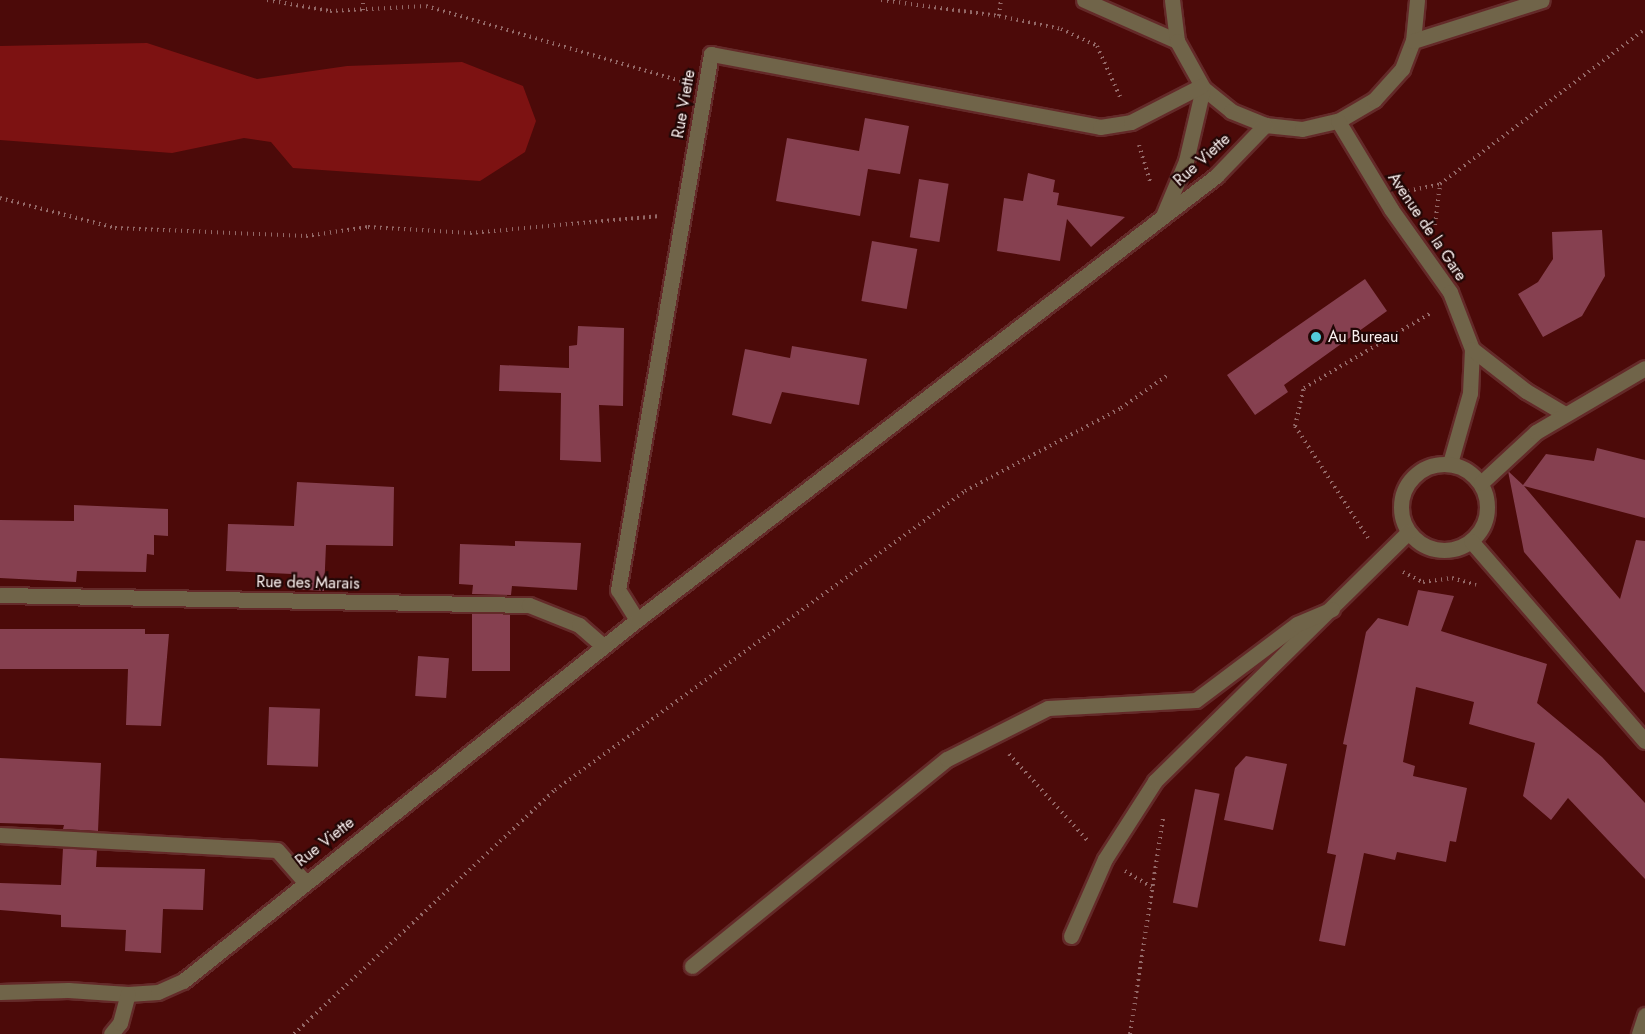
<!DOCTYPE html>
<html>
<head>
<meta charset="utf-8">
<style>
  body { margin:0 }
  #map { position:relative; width:1645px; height:1034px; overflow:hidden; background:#4c0a09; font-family:Jost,sans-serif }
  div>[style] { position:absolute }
  .green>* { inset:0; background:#7d1212 }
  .building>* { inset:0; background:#864050; transform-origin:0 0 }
  .path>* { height:4px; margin-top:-2px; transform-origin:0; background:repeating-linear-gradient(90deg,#936867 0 1.5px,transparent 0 6px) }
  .roads { filter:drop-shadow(2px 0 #642a29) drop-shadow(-2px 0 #642a29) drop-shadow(0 2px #642a29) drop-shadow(0 -2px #642a29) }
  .lane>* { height:15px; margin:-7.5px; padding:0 7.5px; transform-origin:7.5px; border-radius:7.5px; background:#706449 }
  .street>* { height:15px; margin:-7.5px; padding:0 7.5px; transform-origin:7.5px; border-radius:7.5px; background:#706449 }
  .street>.ring { margin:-7.5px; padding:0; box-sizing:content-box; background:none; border:15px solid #706449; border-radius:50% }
  .dots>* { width:16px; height:16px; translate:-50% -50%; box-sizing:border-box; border:3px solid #210605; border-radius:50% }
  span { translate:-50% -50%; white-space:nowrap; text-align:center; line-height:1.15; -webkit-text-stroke:4.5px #210605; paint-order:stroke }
  .street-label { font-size:16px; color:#fbf2f1 }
  .poi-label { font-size:16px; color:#fbf2f1 }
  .left { translate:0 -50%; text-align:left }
</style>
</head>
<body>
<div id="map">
  <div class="green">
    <i style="clip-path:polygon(147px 43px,257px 79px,347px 66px,462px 62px,523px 86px,536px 121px,525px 152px,480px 181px,293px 168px,271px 142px,244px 138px,172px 153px,0 140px,0 46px)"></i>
  </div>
  <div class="building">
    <i style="clip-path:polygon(865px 118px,909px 126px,900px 174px,868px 169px,860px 216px,776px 201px,787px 138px,859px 151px)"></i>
    <i style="clip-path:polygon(1028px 173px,1055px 180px,1053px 192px,1059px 193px,1057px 205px,1125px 217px,1091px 247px,1067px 219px,1060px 261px,997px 251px,1004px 198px,1023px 201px)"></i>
    <i style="left:919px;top:179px;width:30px;height:59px;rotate:9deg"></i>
    <i style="clip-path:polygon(1602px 230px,1605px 276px,1582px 316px,1543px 337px,1518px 294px,1538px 282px,1553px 259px,1552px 232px)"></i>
    <i style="left:872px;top:241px;width:46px;height:61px;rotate:10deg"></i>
    <i style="clip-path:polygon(1365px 279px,1387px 311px,1284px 385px,1288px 392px,1255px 415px,1227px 375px)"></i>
    <i style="clip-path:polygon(578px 326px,624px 328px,623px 406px,599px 405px,601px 462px,560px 460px,561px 393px,499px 391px,500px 365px,569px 368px,569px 346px,577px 345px)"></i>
    <i style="clip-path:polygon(792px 346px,867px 359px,859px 405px,782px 392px,771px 424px,732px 415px,745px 349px,790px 358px)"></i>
    <i style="clip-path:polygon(1597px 448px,1645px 460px,1645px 518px,1524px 486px,1620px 599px,1636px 540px,1645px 541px,1645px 693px,1524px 552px,1508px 471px,1523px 485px,1546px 454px,1594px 461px)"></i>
    <i style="clip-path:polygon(297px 482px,394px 487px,393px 546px,326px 545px,324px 591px,290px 589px,292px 574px,226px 571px,228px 524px,294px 526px)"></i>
    <i style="clip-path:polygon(74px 505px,168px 509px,168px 536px,154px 535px,154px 555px,147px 554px,146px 572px,77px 571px,76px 582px,0 578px,0 520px,74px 521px)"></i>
    <i style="clip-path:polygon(515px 541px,581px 543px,577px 590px,512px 586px,511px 595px,472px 594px,473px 585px,459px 584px,460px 544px,515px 546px)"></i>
    <i style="clip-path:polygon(1418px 590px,1454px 596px,1441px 631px,1547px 664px,1537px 703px,1602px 757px,1645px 803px,1645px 879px,1568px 798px,1551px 820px,1523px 796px,1535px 743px,1469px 724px,1474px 702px,1416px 687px,1403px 762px,1415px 766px,1413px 776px,1467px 788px,1456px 842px,1450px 841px,1446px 862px,1397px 852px,1395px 860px,1364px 853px,1345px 946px,1319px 941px,1336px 855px,1327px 853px,1347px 745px,1343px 744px,1366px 632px,1378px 618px,1408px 626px)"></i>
    <i style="left:472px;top:614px;width:38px;height:57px"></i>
    <i style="clip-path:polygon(0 629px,145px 629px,145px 634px,169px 634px,161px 726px,126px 725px,128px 669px,0 669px)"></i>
    <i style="left:418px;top:656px;width:31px;height:40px;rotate:4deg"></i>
    <i style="left:269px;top:707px;width:51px;height:58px;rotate:2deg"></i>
    <i style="clip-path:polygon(1246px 756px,1287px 764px,1273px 830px,1224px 820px,1235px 768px)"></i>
    <i style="clip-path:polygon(0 758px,101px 763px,98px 831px,63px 829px,64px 825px,0 823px)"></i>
    <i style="left:1195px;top:789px;width:25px;height:116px;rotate:11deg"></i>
    <i style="clip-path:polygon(63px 848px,97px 850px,96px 867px,205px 869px,203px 910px,163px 909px,161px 953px,125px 951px,126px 930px,61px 927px,61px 915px,0 910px,0 883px,61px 885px)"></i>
  </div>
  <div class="path">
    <i style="left:267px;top:0;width:64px;rotate:9.9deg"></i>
    <i style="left:330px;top:11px;width:96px;rotate:-3deg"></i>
    <i style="left:426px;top:6px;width:266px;rotate:16.4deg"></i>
    <i style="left:881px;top:0;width:119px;rotate:7.7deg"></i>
    <i style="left:999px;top:16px;width:63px;rotate:11.8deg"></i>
    <i style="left:1061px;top:29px;width:40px;rotate:25deg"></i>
    <i style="left:1097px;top:46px;width:58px;rotate:65.6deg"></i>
    <i style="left:363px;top:10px;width:10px;rotate:-90deg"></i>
    <i style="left:999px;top:16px;width:16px;rotate:-83deg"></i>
    <i style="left:1139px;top:145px;width:38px;rotate:73deg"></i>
    <i style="left:1408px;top:191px;width:33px;rotate:-12deg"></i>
    <i style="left:1440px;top:184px;width:257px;rotate:-37.1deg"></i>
    <i style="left:0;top:198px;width:119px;rotate:14.6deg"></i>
    <i style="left:115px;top:228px;width:191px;rotate:2.4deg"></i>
    <i style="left:306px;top:236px;width:63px;rotate:-8.3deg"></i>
    <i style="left:368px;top:227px;width:102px;rotate:3.4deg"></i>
    <i style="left:470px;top:233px;width:191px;rotate:-5.1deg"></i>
    <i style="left:1435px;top:225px;width:41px;rotate:-83deg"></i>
    <i style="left:1368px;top:538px;width:134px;rotate:-123.1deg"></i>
    <i style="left:1295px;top:426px;width:39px;rotate:-77deg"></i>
    <i style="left:1304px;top:388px;width:147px;rotate:-30.6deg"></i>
    <i style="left:1403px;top:572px;width:22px;rotate:27deg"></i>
    <i style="left:1423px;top:582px;width:29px;rotate:-8deg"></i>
    <i style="left:1452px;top:578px;width:25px;rotate:16deg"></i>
    <i style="left:1009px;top:754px;width:116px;rotate:47.8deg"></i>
    <i style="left:1125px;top:871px;width:31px;rotate:31deg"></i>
    <i style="left:294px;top:1034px;width:357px;rotate:-43.1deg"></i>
    <i style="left:555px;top:790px;width:507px;rotate:-36.1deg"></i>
    <i style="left:965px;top:491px;width:177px;rotate:-28deg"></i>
    <i style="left:1121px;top:408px;width:57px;rotate:-35.1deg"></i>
    <i style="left:1130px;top:1034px;width:219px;rotate:-81.3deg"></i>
  </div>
  <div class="roads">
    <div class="lane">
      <i style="left:0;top:835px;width:277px;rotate:3.1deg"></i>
      <i style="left:277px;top:850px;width:41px;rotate:48.9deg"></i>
    </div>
    <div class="street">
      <i style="left:1084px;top:0;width:102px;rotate:23.8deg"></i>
      <i style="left:1172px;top:0;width:41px;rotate:83deg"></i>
      <i style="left:1177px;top:41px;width:54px;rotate:61deg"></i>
      <i style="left:1203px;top:88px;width:36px;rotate:39deg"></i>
      <i style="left:1231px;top:111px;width:37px;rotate:22deg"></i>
      <i style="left:1265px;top:125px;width:37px;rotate:6deg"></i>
      <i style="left:1302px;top:129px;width:37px;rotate:-13deg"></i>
      <i style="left:1338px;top:121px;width:42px;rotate:-30.3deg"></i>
      <i style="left:1374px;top:100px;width:42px;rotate:-47.9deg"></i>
      <i style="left:1402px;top:69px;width:30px;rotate:-69deg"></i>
      <i style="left:1413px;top:41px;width:41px;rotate:-84.4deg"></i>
      <i style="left:1413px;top:41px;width:135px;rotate:-17.6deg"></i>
      <i style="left:1338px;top:121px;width:103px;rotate:58.9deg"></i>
      <i style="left:1391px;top:209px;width:102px;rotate:54.6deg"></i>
      <i style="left:1450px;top:292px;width:61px;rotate:68.9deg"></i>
      <i style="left:1472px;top:349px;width:44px;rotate:92.6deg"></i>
      <i style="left:1470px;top:393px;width:73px;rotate:105.9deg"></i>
      <i style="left:1163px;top:216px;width:60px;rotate:-67.3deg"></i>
      <i style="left:1186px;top:161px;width:75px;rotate:-76.9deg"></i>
      <i style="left:1472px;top:349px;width:68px;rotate:37.9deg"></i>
      <i style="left:1526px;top:391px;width:45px;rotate:30.5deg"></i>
      <i class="ring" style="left:1401px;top:464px;width:71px;height:71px"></i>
      <i style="left:1481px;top:483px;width:75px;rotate:-42.8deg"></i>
      <i style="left:1536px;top:432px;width:126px;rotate:-30.4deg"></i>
      <i style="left:1471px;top:541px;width:265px;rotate:49deg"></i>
      <i style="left:0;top:595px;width:529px;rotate:1.08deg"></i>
      <i style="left:529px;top:605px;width:54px;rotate:21.8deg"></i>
      <i style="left:579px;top:625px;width:32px;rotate:41deg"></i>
      <i style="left:637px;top:620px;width:36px;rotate:-122deg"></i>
      <i style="left:618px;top:590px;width:544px;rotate:-80.16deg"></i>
      <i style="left:711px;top:54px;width:396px;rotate:10.6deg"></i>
      <i style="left:1100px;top:127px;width:31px;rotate:-9deg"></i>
      <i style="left:1131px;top:122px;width:79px;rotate:-27.2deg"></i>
      <i style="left:1071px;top:936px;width:84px;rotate:-66.2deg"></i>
      <i style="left:1105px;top:859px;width:93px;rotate:-57.3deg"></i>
      <i style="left:1155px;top:781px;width:355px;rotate:-44.5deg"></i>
      <i style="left:692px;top:966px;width:328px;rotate:-39.1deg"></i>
      <i style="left:947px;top:759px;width:113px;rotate:-26.8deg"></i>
      <i style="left:1048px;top:708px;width:148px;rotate:-3.1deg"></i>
      <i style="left:1196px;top:700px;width:126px;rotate:-37deg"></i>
      <i style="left:1297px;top:624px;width:38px;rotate:-23deg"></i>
      <i style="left:0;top:992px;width:68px;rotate:-1.7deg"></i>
      <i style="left:68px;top:990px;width:60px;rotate:3.8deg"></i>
      <i style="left:128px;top:994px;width:30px;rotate:-4deg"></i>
      <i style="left:158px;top:992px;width:27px;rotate:-24deg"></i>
      <i style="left:183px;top:981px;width:580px;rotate:-38.49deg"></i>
      <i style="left:637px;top:620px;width:730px;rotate:-37.48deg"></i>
      <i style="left:1216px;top:176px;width:71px;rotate:-46.1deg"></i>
      <i style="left:111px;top:1034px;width:14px;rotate:-51deg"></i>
      <i style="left:120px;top:1023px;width:30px;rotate:-75deg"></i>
      <i style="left:1639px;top:1034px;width:20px;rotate:-72deg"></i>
    </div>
  </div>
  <div class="dots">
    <i style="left:1316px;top:337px;background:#53cbdb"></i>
  </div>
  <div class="street-label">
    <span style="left:684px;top:104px;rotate:-80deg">Rue Viette</span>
    <span style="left:1202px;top:160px;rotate:-42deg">Rue Viette</span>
    <span style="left:1427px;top:227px;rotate:56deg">Avenue de la Gare</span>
    <span style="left:308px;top:583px;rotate:1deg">Rue des Marais</span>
    <span style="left:325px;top:842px;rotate:-38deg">Rue Viette</span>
  </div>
  <div class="poi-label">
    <span class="left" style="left:1328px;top:337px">Au Bureau</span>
  </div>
</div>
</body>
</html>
